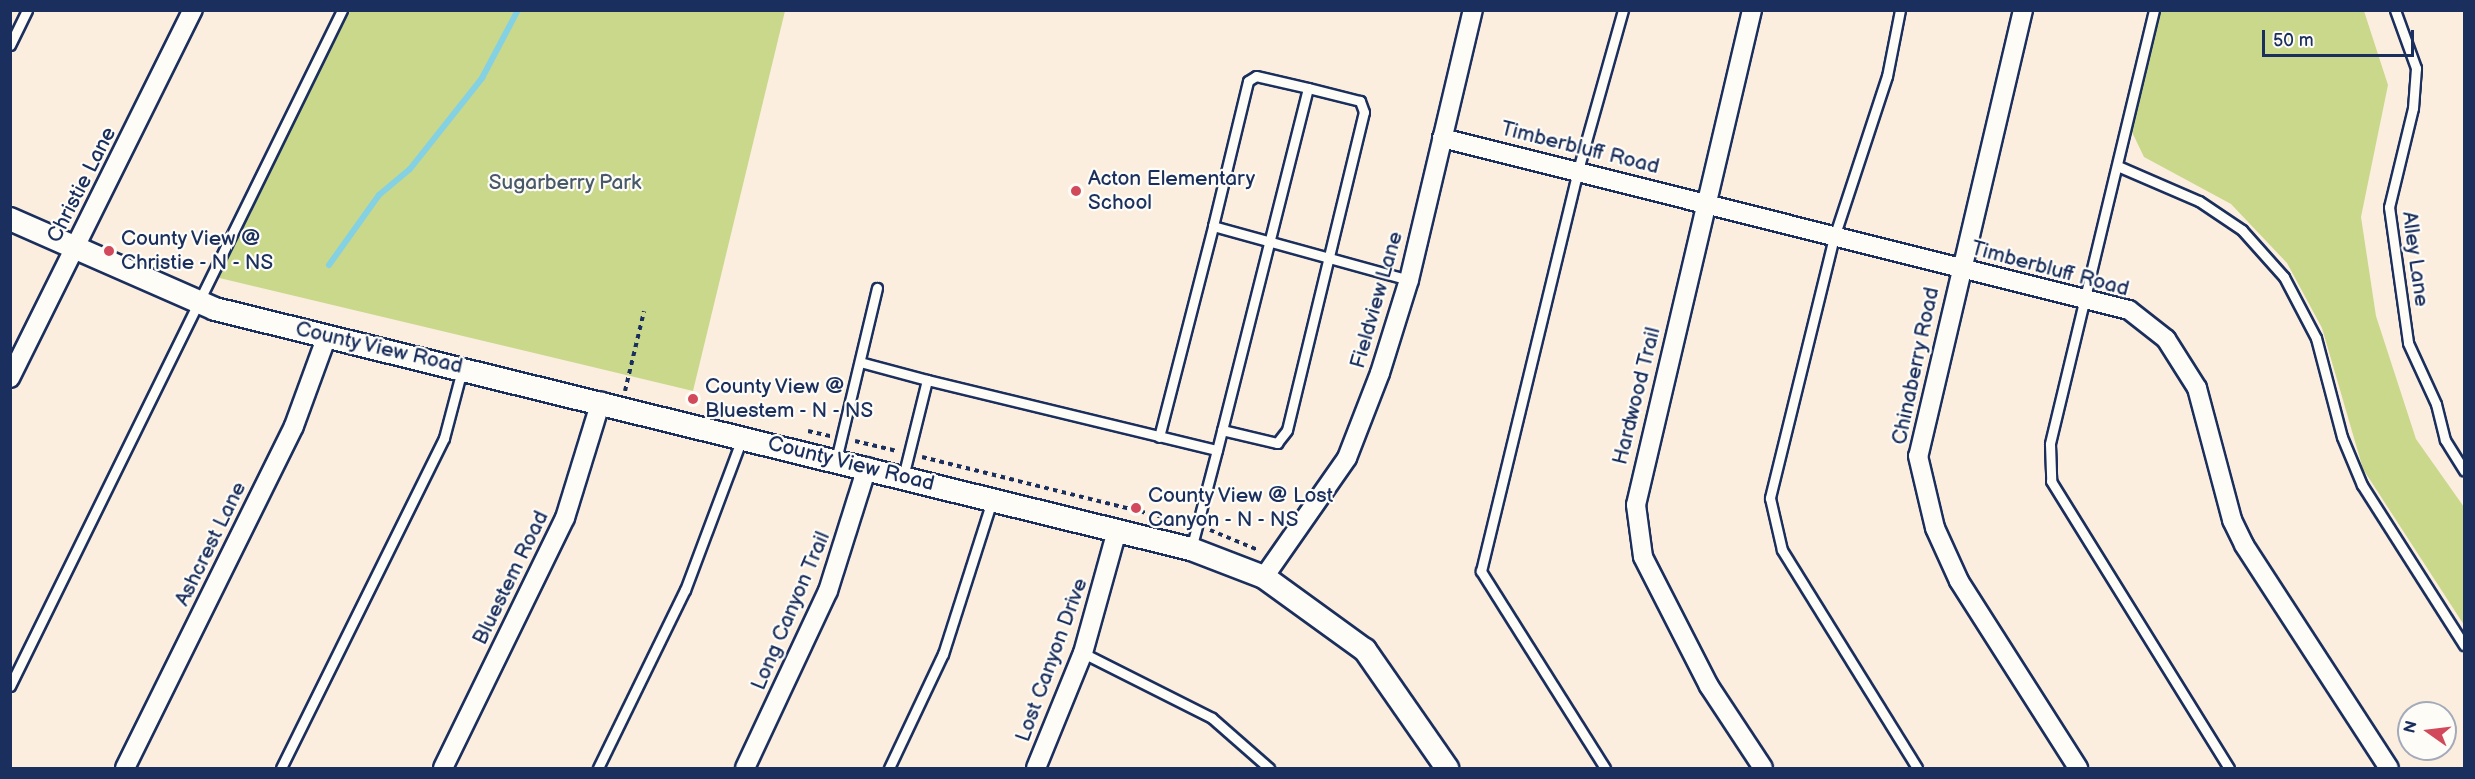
<!DOCTYPE html>
<html>
<head>
<meta charset="utf-8">
<style>
  body { margin:0 }
  #map { position:relative; width:2475px; height:779px; overflow:hidden; background:#fceedf; font-family:"Balsamiq Sans",sans-serif }
  div>[style] { position:absolute }
  .green>* { inset:0; background:#cad88b }
  .stream>* { height:6px; margin:-3px; padding:0 3px; transform-origin:3px; border-radius:3px; background:#84d1e3 }
  .path>* { height:4px; margin-top:-2px; transform-origin:0; background:repeating-linear-gradient(90deg,#1b2f5e 0 4.5px,transparent 0 9px) }
  .roads { filter:drop-shadow(2px 0 #1b2f5e) drop-shadow(-2px 0 #1b2f5e) drop-shadow(0 2px #1b2f5e) drop-shadow(0 -2px #1b2f5e) }
  .service>* { height:9px; margin:-4.5px; padding:0 4.5px; transform-origin:4.5px; border-radius:4.5px; background:#fdfcf7 }
  .minor>* { height:18px; margin:-9px; padding:0 9px; transform-origin:9px; border-radius:9px; background:#fdfcf7 }
  .tertiary>* { height:22px; margin:-11px; padding:0 11px; transform-origin:11px; border-radius:11px; background:#fdfcf7 }
  .dots>* { width:16px; height:16px; translate:-50% -50%; box-sizing:border-box; border:3px solid #fdfcf7; border-radius:50% }
  span { translate:-50% -50%; white-space:nowrap; text-align:center; line-height:1.15; -webkit-text-stroke:4.5px #fdfcf7; paint-order:stroke }
  .street-label { font-size:21px; color:#1b2f5e }
  .poi-label { font-size:21px; color:#1b2f5e }
  .left { translate:0 -50%; text-align:left }
  .park-label { font-size:21px; color:#475969 }
  .frame { position:absolute; inset:0; border:12px solid #1b2f5e; pointer-events:none }
  .north { position:absolute; left:2397px; top:701px; width:60px; height:60px; box-sizing:border-box; background:#fdfcf7; border:2px solid #a3aaba; border-radius:50%; rotate:284deg; font-size:16px; font-weight:700; line-height:24px; text-align:center; color:#1b2f5e }
  .north::after { content:''; display:block; margin:auto; width:21px; height:27px; background:#d1495b; clip-path:polygon(50% 0,100% 100%,50% 72%,0 100%) }
  .scale { position:absolute; left:2262px; top:30px; width:152px; height:27px; box-sizing:border-box; border:3px solid #1b2f5e; border-top:0; padding-left:8px; font-size:18px; line-height:21px; white-space:nowrap; color:#1b2f5e; -webkit-text-stroke:4px #fdfcf7; paint-order:stroke }
</style>
</head>
<body>
<div id="map">
  <div class="green">
    <i style="clip-path:polygon(337px 11px,785px 11px,693px 391px,207px 275px)"></i>
    <i style="clip-path:polygon(2152px 11px,2364px 11px,2388px 85px,2361px 217px,2376px 316px,2416px 439px,2464px 507px,2464px 625px,2363px 469px,2322px 328px,2287px 263px,2231px 204px,2144px 157px,2131px 130px)"></i>
  </div>
  <div class="stream">
    <i style="left:329px;top:265px;width:86px;rotate:-54.5deg"></i>
    <i style="left:379px;top:195px;width:40px;rotate:-40deg"></i>
    <i style="left:410px;top:169px;width:116px;rotate:-51.6deg"></i>
    <i style="left:482px;top:78px;width:77px;rotate:-62.1deg"></i>
  </div>
  <div class="path">
    <i style="left:625px;top:391px;width:82px;rotate:-76.6deg"></i>
    <i style="left:808px;top:431px;width:23px;rotate:13deg"></i>
    <i style="left:855px;top:441px;width:43px;rotate:13.4deg"></i>
    <i style="left:922px;top:457px;width:272px;rotate:14deg"></i>
    <i style="left:1210px;top:530px;width:52px;rotate:22.6deg"></i>
  </div>
  <div class="roads">
    <div class="service">
      <i style="left:1900px;top:10px;width:67px;rotate:101.1deg"></i>
      <i style="left:1887px;top:76px;width:169px;rotate:108.2deg"></i>
      <i style="left:1834px;top:237px;width:269px;rotate:103.8deg"></i>
      <i style="left:1770px;top:498px;width:53px;rotate:77deg"></i>
      <i style="left:1782px;top:550px;width:256px;rotate:58.2deg"></i>
      <i style="left:2154px;top:10px;width:446px;rotate:103.5deg"></i>
      <i style="left:2050px;top:444px;width:37px;rotate:88deg"></i>
      <i style="left:2051px;top:481px;width:338px;rotate:58.2deg"></i>
      <i style="left:2395px;top:10px;width:62px;rotate:70.1deg"></i>
      <i style="left:2416px;top:68px;width:40px;rotate:94.3deg"></i>
      <i style="left:2413px;top:108px;width:102px;rotate:103.6deg"></i>
      <i style="left:2389px;top:207px;width:137px;rotate:82deg"></i>
      <i style="left:2408px;top:343px;width:67px;rotate:65.3deg"></i>
      <i style="left:2436px;top:404px;width:37px;rotate:76deg"></i>
      <i style="left:2445px;top:440px;width:36px;rotate:58deg"></i>
      <i style="left:10px;top:45px;width:39px;rotate:-64deg"></i>
      <i style="left:2120px;top:167px;width:86px;rotate:23.3deg"></i>
      <i style="left:2199px;top:201px;width:52px;rotate:34deg"></i>
      <i style="left:2242px;top:230px;width:63px;rotate:48.2deg"></i>
      <i style="left:2284px;top:277px;width:69px;rotate:62.3deg"></i>
      <i style="left:2316px;top:338px;width:102px;rotate:75.3deg"></i>
      <i style="left:2342px;top:437px;width:52px;rotate:67.4deg"></i>
      <i style="left:2362px;top:485px;width:190px;rotate:57.5deg"></i>
      <i style="left:1213px;top:226px;width:149px;rotate:-76.4deg"></i>
      <i style="left:1248px;top:81px;width:9px;rotate:-32deg"></i>
      <i style="left:1256px;top:76px;width:53px;rotate:13deg"></i>
      <i style="left:1308px;top:88px;width:373px;rotate:104.1deg"></i>
      <i style="left:860px;top:362px;width:69px;rotate:15deg"></i>
      <i style="left:1222px;top:430px;width:57px;rotate:13.3deg"></i>
      <i style="left:1277px;top:443px;width:16px;rotate:-52deg"></i>
      <i style="left:1287px;top:430px;width:327px;rotate:-76.4deg"></i>
      <i style="left:1364px;top:112px;width:12px;rotate:-110deg"></i>
      <i style="left:1360px;top:101px;width:54px;rotate:-166deg"></i>
      <i style="left:1159px;top:437px;width:218px;rotate:-75.6deg"></i>
      <i style="left:1213px;top:226px;width:203px;rotate:15.4deg"></i>
      <i style="left:836px;top:460px;width:177px;rotate:-76.6deg"></i>
      <i style="left:903px;top:477px;width:100px;rotate:-76.1deg"></i>
      <i style="left:927px;top:380px;width:298px;rotate:13.6deg"></i>
      <i style="left:1217px;top:450px;width:102px;rotate:104.7deg"></i>
      <i style="left:1083px;top:653px;width:144px;rotate:26.7deg"></i>
      <i style="left:1212px;top:718px;width:76px;rotate:41.3deg"></i>
      <i style="left:10px;top:686px;width:753px;rotate:-63.84deg"></i>
      <i style="left:281px;top:768px;width:368px;rotate:-63.7deg"></i>
      <i style="left:444px;top:438px;width:70px;rotate:-75.2deg"></i>
      <i style="left:598px;top:768px;width:198px;rotate:-64deg"></i>
      <i style="left:685px;top:590px;width:162px;rotate:-69.4deg"></i>
      <i style="left:889px;top:768px;width:126px;rotate:-64.7deg"></i>
      <i style="left:943px;top:654px;width:162px;rotate:-72.3deg"></i>
      <i style="left:1605px;top:768px;width:233px;rotate:-122.2deg"></i>
      <i style="left:1481px;top:571px;width:413px;rotate:-76.4deg"></i>
      <i style="left:1578px;top:170px;width:166px;rotate:-74.3deg"></i>
    </div>
    <div class="minor">
      <i style="left:1752px;top:10px;width:508px;rotate:103.19deg"></i>
      <i style="left:1636px;top:505px;width:52px;rotate:82.3deg"></i>
      <i style="left:1643px;top:557px;width:145px;rotate:62.9deg"></i>
      <i style="left:1709px;top:686px;width:98px;rotate:56.6deg"></i>
      <i style="left:2023px;top:10px;width:458px;rotate:103.2deg"></i>
      <i style="left:1918px;top:456px;width:74px;rotate:76.7deg"></i>
      <i style="left:1935px;top:528px;width:58px;rotate:65.6deg"></i>
      <i style="left:1959px;top:581px;width:222px;rotate:57.5deg"></i>
      <i style="left:1442px;top:138px;width:708px;rotate:14.06deg"></i>
      <i style="left:2129px;top:310px;width:47px;rotate:38.1deg"></i>
      <i style="left:2166px;top:339px;width:58px;rotate:57.7deg"></i>
      <i style="left:2197px;top:388px;width:137px;rotate:75.1deg"></i>
      <i style="left:2232px;top:520px;width:28px;rotate:64deg"></i>
      <i style="left:2244px;top:545px;width:266px;rotate:57deg"></i>
      <i style="left:10px;top:378px;width:411px;rotate:-63.6deg"></i>
      <i style="left:1264px;top:577px;width:145px;rotate:-55.1deg"></i>
      <i style="left:1347px;top:458px;width:91px;rotate:-68.8deg"></i>
      <i style="left:1380px;top:373px;width:97px;rotate:-72.7deg"></i>
      <i style="left:1409px;top:280px;width:277px;rotate:-76.7deg"></i>
      <i style="left:125px;top:768px;width:381px;rotate:-63.7deg"></i>
      <i style="left:294px;top:426px;width:96px;rotate:-69.9deg"></i>
      <i style="left:443px;top:768px;width:278px;rotate:-64deg"></i>
      <i style="left:565px;top:518px;width:122px;rotate:-72.9deg"></i>
      <i style="left:745px;top:768px;width:195px;rotate:-64.9deg"></i>
      <i style="left:828px;top:591px;width:130px;rotate:-72.5deg"></i>
      <i style="left:1036px;top:768px;width:124px;rotate:-67.8deg"></i>
      <i style="left:1083px;top:653px;width:128px;rotate:-74.5deg"></i>
    </div>
    <div class="tertiary">
      <i style="left:10px;top:219px;width:224px;rotate:23.7deg"></i>
      <i style="left:215px;top:309px;width:1005px;rotate:13.82deg"></i>
      <i style="left:1191px;top:549px;width:78px;rotate:21deg"></i>
      <i style="left:1264px;top:577px;width:125px;rotate:35.9deg"></i>
      <i style="left:1365px;top:650px;width:144px;rotate:55.2deg"></i>
    </div>
  </div>
  <div class="dots">
    <i style="left:1076px;top:191px;background:#d1495b"></i>
    <i style="left:109px;top:251px;background:#d1495b"></i>
    <i style="left:693px;top:399px;background:#d1495b"></i>
    <i style="left:1136px;top:508px;background:#d1495b"></i>
  </div>
  <div class="street-label">
    <span style="left:1580px;top:148px;rotate:14deg">Timberbluff Road</span>
    <span style="left:82px;top:185px;rotate:-63deg">Christie Lane</span>
    <span style="left:2415px;top:259px;rotate:82deg">Alley Lane</span>
    <span style="left:2050px;top:269px;rotate:15deg">Timberbluff Road</span>
    <span style="left:1377px;top:300px;rotate:-74deg">Fieldview Lane</span>
    <span style="left:379px;top:348px;rotate:13deg">County View Road</span>
    <span style="left:1916px;top:366px;rotate:-78deg">Chinaberry Road</span>
    <span style="left:1637px;top:396px;rotate:-76deg">Hardwood Trail</span>
    <span style="left:851px;top:464px;rotate:14deg">County View Road</span>
    <span style="left:211px;top:544px;rotate:-64deg">Ashcrest Lane</span>
    <span style="left:511px;top:578px;rotate:-64deg">Bluestem Road</span>
    <span style="left:791px;top:611px;rotate:-67deg">Long Canyon Trail</span>
    <span style="left:1052px;top:660px;rotate:-70deg">Lost Canyon Drive</span>
  </div>
  <div class="poi-label">
    <span class="left" style="left:1088px;top:191px">Acton Elementary<br>School</span>
    <span class="left" style="left:121px;top:251px">County View @<br>Christie - N - NS</span>
    <span class="left" style="left:705px;top:399px">County View @<br>Bluestem - N - NS</span>
    <span class="left" style="left:1148px;top:508px">County View @ Lost<br>Canyon - N - NS</span>
  </div>
  <div class="park-label">
    <span style="left:565px;top:183px">Sugarberry Park</span>
  </div>
  <div class="frame"></div>
  <div class="north">N</div>
  <div class="scale">50 m</div>
</div>
</body>
</html>
